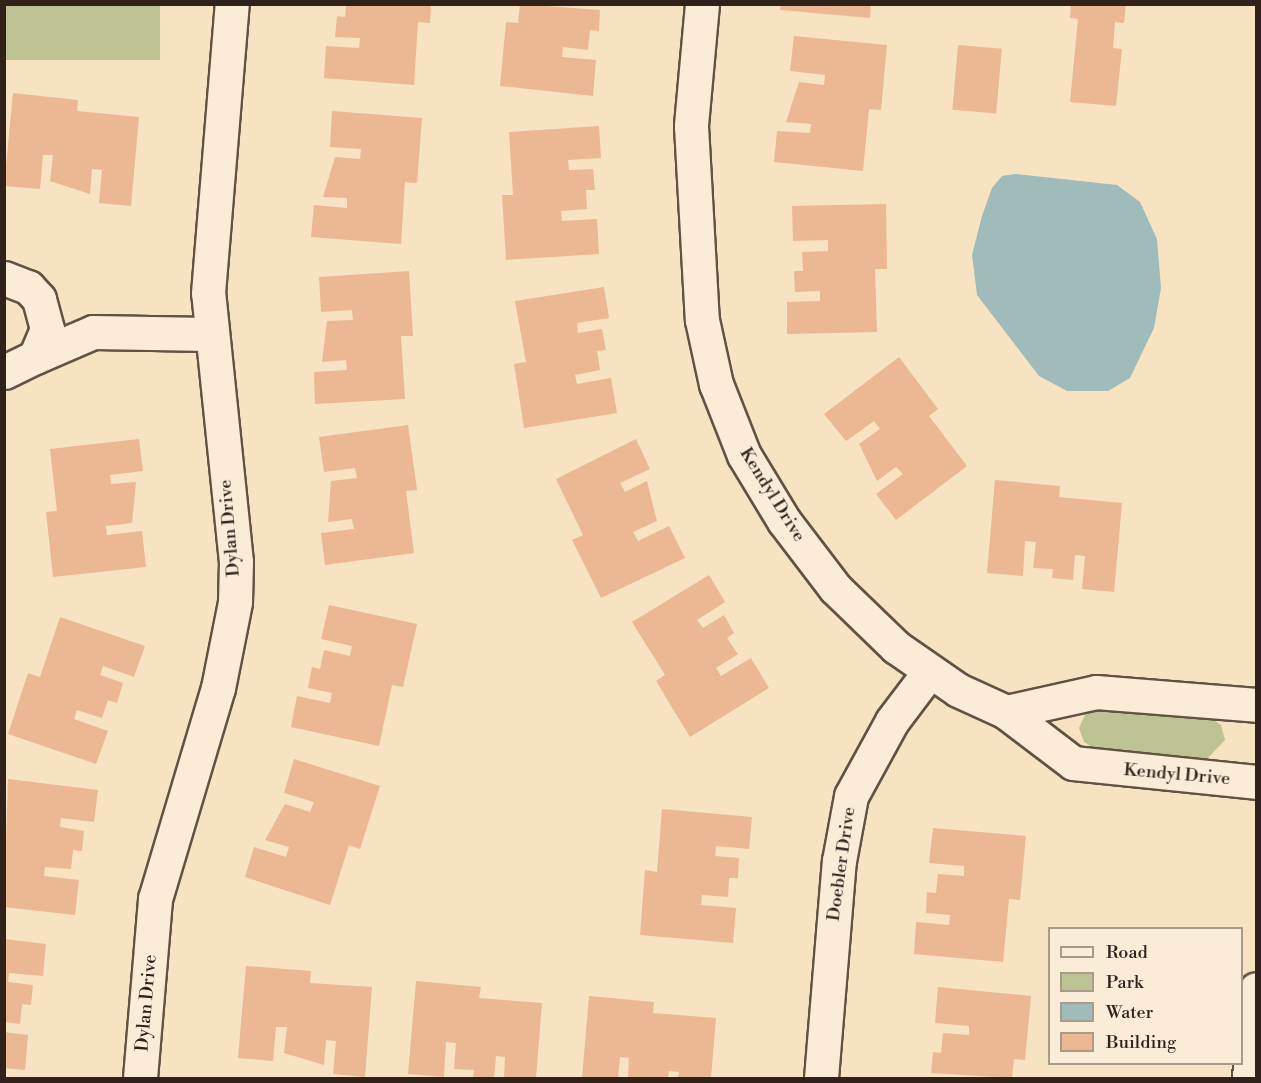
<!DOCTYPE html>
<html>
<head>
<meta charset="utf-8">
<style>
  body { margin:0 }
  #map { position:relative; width:1261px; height:1083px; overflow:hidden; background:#f7e2c1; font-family:"Libre Bodoni",serif }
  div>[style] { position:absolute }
  .green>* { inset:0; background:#bdc392; transform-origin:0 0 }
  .water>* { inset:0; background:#9fbcba }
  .building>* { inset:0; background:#ebb893; transform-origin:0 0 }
  .roads { filter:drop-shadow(2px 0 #625244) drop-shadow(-2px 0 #625244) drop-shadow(0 2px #625244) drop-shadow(0 -2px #625244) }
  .minor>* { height:33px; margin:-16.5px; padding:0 16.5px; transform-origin:16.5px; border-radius:16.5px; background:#faecd7 }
  .secondary>* { height:33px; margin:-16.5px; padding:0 16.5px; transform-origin:16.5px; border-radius:16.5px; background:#faecd7 }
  span { translate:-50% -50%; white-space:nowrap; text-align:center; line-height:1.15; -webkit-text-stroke:5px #faecd7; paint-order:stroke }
  .street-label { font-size:18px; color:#30221b }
  .frame { position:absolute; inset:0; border:6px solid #30221b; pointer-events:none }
  .legend { position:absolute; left:1048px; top:927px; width:195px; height:138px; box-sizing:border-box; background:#faecd7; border:2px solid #a99b8c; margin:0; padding:8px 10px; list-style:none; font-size:18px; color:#30221b }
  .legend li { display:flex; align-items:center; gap:12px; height:30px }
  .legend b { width:30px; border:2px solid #a99b8c }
</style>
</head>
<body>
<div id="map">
  <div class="green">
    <i style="left:5px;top:4px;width:155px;height:56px"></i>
    <i style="clip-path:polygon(1101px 707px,1209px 717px,1221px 725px,1225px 740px,1206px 760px,1097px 750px,1084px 742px,1079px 728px,1086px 713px)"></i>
  </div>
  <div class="water">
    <i style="clip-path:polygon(1015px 174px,1117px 185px,1140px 202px,1157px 239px,1161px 288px,1154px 328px,1130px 378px,1108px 391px,1067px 391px,1039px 376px,977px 295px,972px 255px,982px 216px,992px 188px,1002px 176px)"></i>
  </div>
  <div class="building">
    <i style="clip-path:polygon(346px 4px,431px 4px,430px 23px,418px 22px,414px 85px,324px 78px,326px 46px,359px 48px,360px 38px,335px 37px,337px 16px,345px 17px)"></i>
    <i style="clip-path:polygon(520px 4px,600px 10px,599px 31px,590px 30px,588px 50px,563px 47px,562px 57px,596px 60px,593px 96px,500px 86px,506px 22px,518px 23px)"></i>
    <i style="clip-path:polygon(781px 4px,871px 4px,870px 18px,780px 10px)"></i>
    <i style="clip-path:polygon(1071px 4px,1126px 4px,1124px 23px,1115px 22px,1113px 48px,1122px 49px,1116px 106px,1070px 102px,1078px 19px,1070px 18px)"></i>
    <i style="clip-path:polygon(794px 36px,887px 45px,881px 110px,869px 109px,863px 171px,774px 162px,777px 131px,810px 133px,811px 124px,786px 122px,799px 82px,824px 85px,825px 75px,790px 71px)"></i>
    <i style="left:958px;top:45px;width:44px;height:65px;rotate:5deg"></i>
    <i style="clip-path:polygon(13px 93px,78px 100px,77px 111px,139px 117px,131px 206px,99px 203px,102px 170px,92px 169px,90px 194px,50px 181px,53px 155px,43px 155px,40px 189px,4px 186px)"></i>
    <i style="clip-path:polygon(332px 111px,422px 118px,417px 183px,405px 182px,401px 244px,311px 237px,314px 205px,347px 208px,347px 198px,323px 197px,335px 157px,360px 159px,361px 149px,330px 147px)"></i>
    <i style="clip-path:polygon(599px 126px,601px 158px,568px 160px,569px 170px,593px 169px,595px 190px,586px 190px,587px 209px,561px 211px,562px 221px,597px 219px,599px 254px,506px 260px,502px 195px,513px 195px,509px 132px)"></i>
    <i style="clip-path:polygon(886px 204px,887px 269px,875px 269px,877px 332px,787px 334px,787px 302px,820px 301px,820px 291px,795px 292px,794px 271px,803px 271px,802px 252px,828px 251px,828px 240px,793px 241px,792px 206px)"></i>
    <i style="clip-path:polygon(409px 271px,413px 336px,401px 336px,405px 399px,315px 404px,314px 372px,347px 370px,346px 360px,322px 362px,327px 321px,353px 320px,352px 310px,321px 312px,319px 277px)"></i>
    <i style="clip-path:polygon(604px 287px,609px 318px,577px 323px,578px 333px,602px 329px,606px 350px,597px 351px,600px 370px,575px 375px,577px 384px,611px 378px,617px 413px,524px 428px,514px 364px,526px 362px,515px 301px)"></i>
    <i style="clip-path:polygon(899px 357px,938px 409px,929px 416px,967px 466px,896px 520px,876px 494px,903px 474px,896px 467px,877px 481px,859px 444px,880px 429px,874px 421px,846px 441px,824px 414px)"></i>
    <i style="clip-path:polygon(408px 425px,417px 490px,406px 491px,414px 553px,325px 565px,321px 533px,354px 529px,352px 519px,328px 522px,331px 481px,357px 478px,355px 468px,324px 472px,319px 437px)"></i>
    <i style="clip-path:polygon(139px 439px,143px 471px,110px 475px,111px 484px,136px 482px,132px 523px,106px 526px,107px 535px,142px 531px,146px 567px,53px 577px,46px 512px,57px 511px,50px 449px)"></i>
    <i style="clip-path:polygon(636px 439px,650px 469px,620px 483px,625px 492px,647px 481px,657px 521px,633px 532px,638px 541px,669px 526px,685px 558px,601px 598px,572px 540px,583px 535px,556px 479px)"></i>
    <i style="clip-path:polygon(995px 480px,1060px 486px,1059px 497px,1122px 503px,1114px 592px,1082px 589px,1085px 556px,1075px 555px,1073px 580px,1052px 578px,1053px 569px,1033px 568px,1036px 542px,1025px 541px,1023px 576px,987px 573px)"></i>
    <i style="clip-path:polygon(709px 575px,725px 602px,697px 620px,703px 628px,724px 615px,734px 633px,727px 638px,738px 654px,716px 668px,721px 676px,751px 658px,769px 688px,690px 737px,656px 681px,665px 675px,632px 622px)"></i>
    <i style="clip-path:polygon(329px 605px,417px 624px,403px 687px,392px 685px,379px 746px,291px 727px,297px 696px,330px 703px,332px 693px,308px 688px,312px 667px,320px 669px,324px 650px,350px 656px,352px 646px,321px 639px)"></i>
    <i style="clip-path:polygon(60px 617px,145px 646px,134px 677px,103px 666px,100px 675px,123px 683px,117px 703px,108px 700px,102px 718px,77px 710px,74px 719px,108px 731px,96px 764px,8px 734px,28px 673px,40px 677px)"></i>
    <i style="clip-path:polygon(294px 759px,380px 786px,360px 849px,349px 845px,330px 905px,245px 877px,254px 847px,286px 857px,289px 847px,265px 840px,285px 804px,310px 812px,314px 802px,284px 793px)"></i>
    <i style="clip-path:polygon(8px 779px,98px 790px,94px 822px,61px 818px,60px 827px,84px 831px,82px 851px,73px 850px,71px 869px,45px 867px,44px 876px,79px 880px,75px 915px,4px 907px)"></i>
    <i style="clip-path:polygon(662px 809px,752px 817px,749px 849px,716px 846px,715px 856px,739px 858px,738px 878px,729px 878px,728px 897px,702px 895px,701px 905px,736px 908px,733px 943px,640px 935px,645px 870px,657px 872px)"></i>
    <i style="clip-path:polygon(933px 828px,1026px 836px,1020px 900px,1009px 899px,1003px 962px,914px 954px,916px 922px,949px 925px,950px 915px,926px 913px,927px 892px,936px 893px,938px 874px,964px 876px,964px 866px,929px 863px)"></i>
    <i style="clip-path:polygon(5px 939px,46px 944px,43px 976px,9px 973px,8px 982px,33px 985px,31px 1005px,22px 1004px,20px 1024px,5px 1022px)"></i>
    <i style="clip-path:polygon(246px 966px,311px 971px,310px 983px,372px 987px,365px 1077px,333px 1074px,336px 1041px,326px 1040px,324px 1065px,284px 1053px,287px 1027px,276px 1027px,273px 1061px,238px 1058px)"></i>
    <i style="clip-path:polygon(416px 981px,481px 987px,479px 998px,542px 1003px,536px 1078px,504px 1078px,505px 1057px,496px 1056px,494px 1078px,473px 1078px,474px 1070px,454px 1069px,456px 1043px,446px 1042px,444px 1077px,408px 1074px)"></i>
    <i style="clip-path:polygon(938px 987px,1031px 996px,1025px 1060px,1014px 1059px,1012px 1078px,931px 1073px,933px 1052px,941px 1053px,943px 1033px,969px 1035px,969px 1026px,935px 1023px)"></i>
    <i style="clip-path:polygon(589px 996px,654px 1002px,653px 1013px,716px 1018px,711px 1078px,678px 1078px,679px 1072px,669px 1071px,668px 1078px,628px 1078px,629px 1058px,620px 1057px,618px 1078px,582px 1078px)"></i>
    <i style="clip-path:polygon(4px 1032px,28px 1035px,25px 1070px,4px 1068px)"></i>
  </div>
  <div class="roads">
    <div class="minor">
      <i style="left:702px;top:4px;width:122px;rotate:95.2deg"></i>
      <i style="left:691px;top:126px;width:194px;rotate:86.8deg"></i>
      <i style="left:702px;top:320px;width:66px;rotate:77.7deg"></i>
      <i style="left:716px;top:384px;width:76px;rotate:68.5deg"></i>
      <i style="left:744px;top:455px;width:77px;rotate:58.8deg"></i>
      <i style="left:784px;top:521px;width:84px;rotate:52.7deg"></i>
      <i style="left:835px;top:588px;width:85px;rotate:44deg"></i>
      <i style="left:896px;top:647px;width:75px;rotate:34.7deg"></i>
      <i style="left:958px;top:690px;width:53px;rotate:24.6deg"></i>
      <i style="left:1006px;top:712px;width:84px;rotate:37.3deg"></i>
      <i style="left:1073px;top:763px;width:184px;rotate:5.9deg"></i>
      <i style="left:4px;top:278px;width:26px;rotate:21deg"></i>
      <i style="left:28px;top:287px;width:16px;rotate:47deg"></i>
      <i style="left:39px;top:299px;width:31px;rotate:75deg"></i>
      <i style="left:47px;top:329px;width:30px;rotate:113deg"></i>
      <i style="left:35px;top:357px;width:34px;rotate:154deg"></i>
      <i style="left:35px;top:357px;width:63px;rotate:-23.3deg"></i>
      <i style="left:93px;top:332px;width:116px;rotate:1deg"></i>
      <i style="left:1006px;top:712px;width:92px;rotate:-12.5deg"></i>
      <i style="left:1096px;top:692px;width:161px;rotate:4.6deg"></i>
      <i style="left:140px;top:1078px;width:180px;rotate:-85.2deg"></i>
      <i style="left:155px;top:899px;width:220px;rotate:-73.4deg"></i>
      <i style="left:218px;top:688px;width:88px;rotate:-78.8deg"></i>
      <i style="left:235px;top:602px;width:40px;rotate:-88.6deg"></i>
      <i style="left:236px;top:562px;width:270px;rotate:-95.9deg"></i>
      <i style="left:208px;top:293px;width:290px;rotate:-85.3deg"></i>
      <i style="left:821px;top:1078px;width:218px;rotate:-85.3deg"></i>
      <i style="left:839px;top:861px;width:66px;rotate:-79.5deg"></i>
      <i style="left:851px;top:796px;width:85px;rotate:-61.3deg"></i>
      <i style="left:892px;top:721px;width:61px;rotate:-52.9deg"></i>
    </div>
    <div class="secondary">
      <i style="left:1249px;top:1078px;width:89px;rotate:-85.5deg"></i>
    </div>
  </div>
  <div class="street-label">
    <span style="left:772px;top:495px;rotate:58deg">Kendyl Drive</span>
    <span style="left:230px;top:528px;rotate:-95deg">Dylan Drive</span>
    <span style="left:1177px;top:775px;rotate:5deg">Kendyl Drive</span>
    <span style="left:842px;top:864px;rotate:-82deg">Doebler Drive</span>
    <span style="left:147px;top:1003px;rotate:-85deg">Dylan Drive</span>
  </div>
  <div class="frame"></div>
  <ul class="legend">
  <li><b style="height:8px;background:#faecd7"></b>Road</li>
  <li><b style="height:16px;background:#bdc392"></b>Park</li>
  <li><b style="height:16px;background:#9fbcba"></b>Water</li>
  <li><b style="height:16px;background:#ebb893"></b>Building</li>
  </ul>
</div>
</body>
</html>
